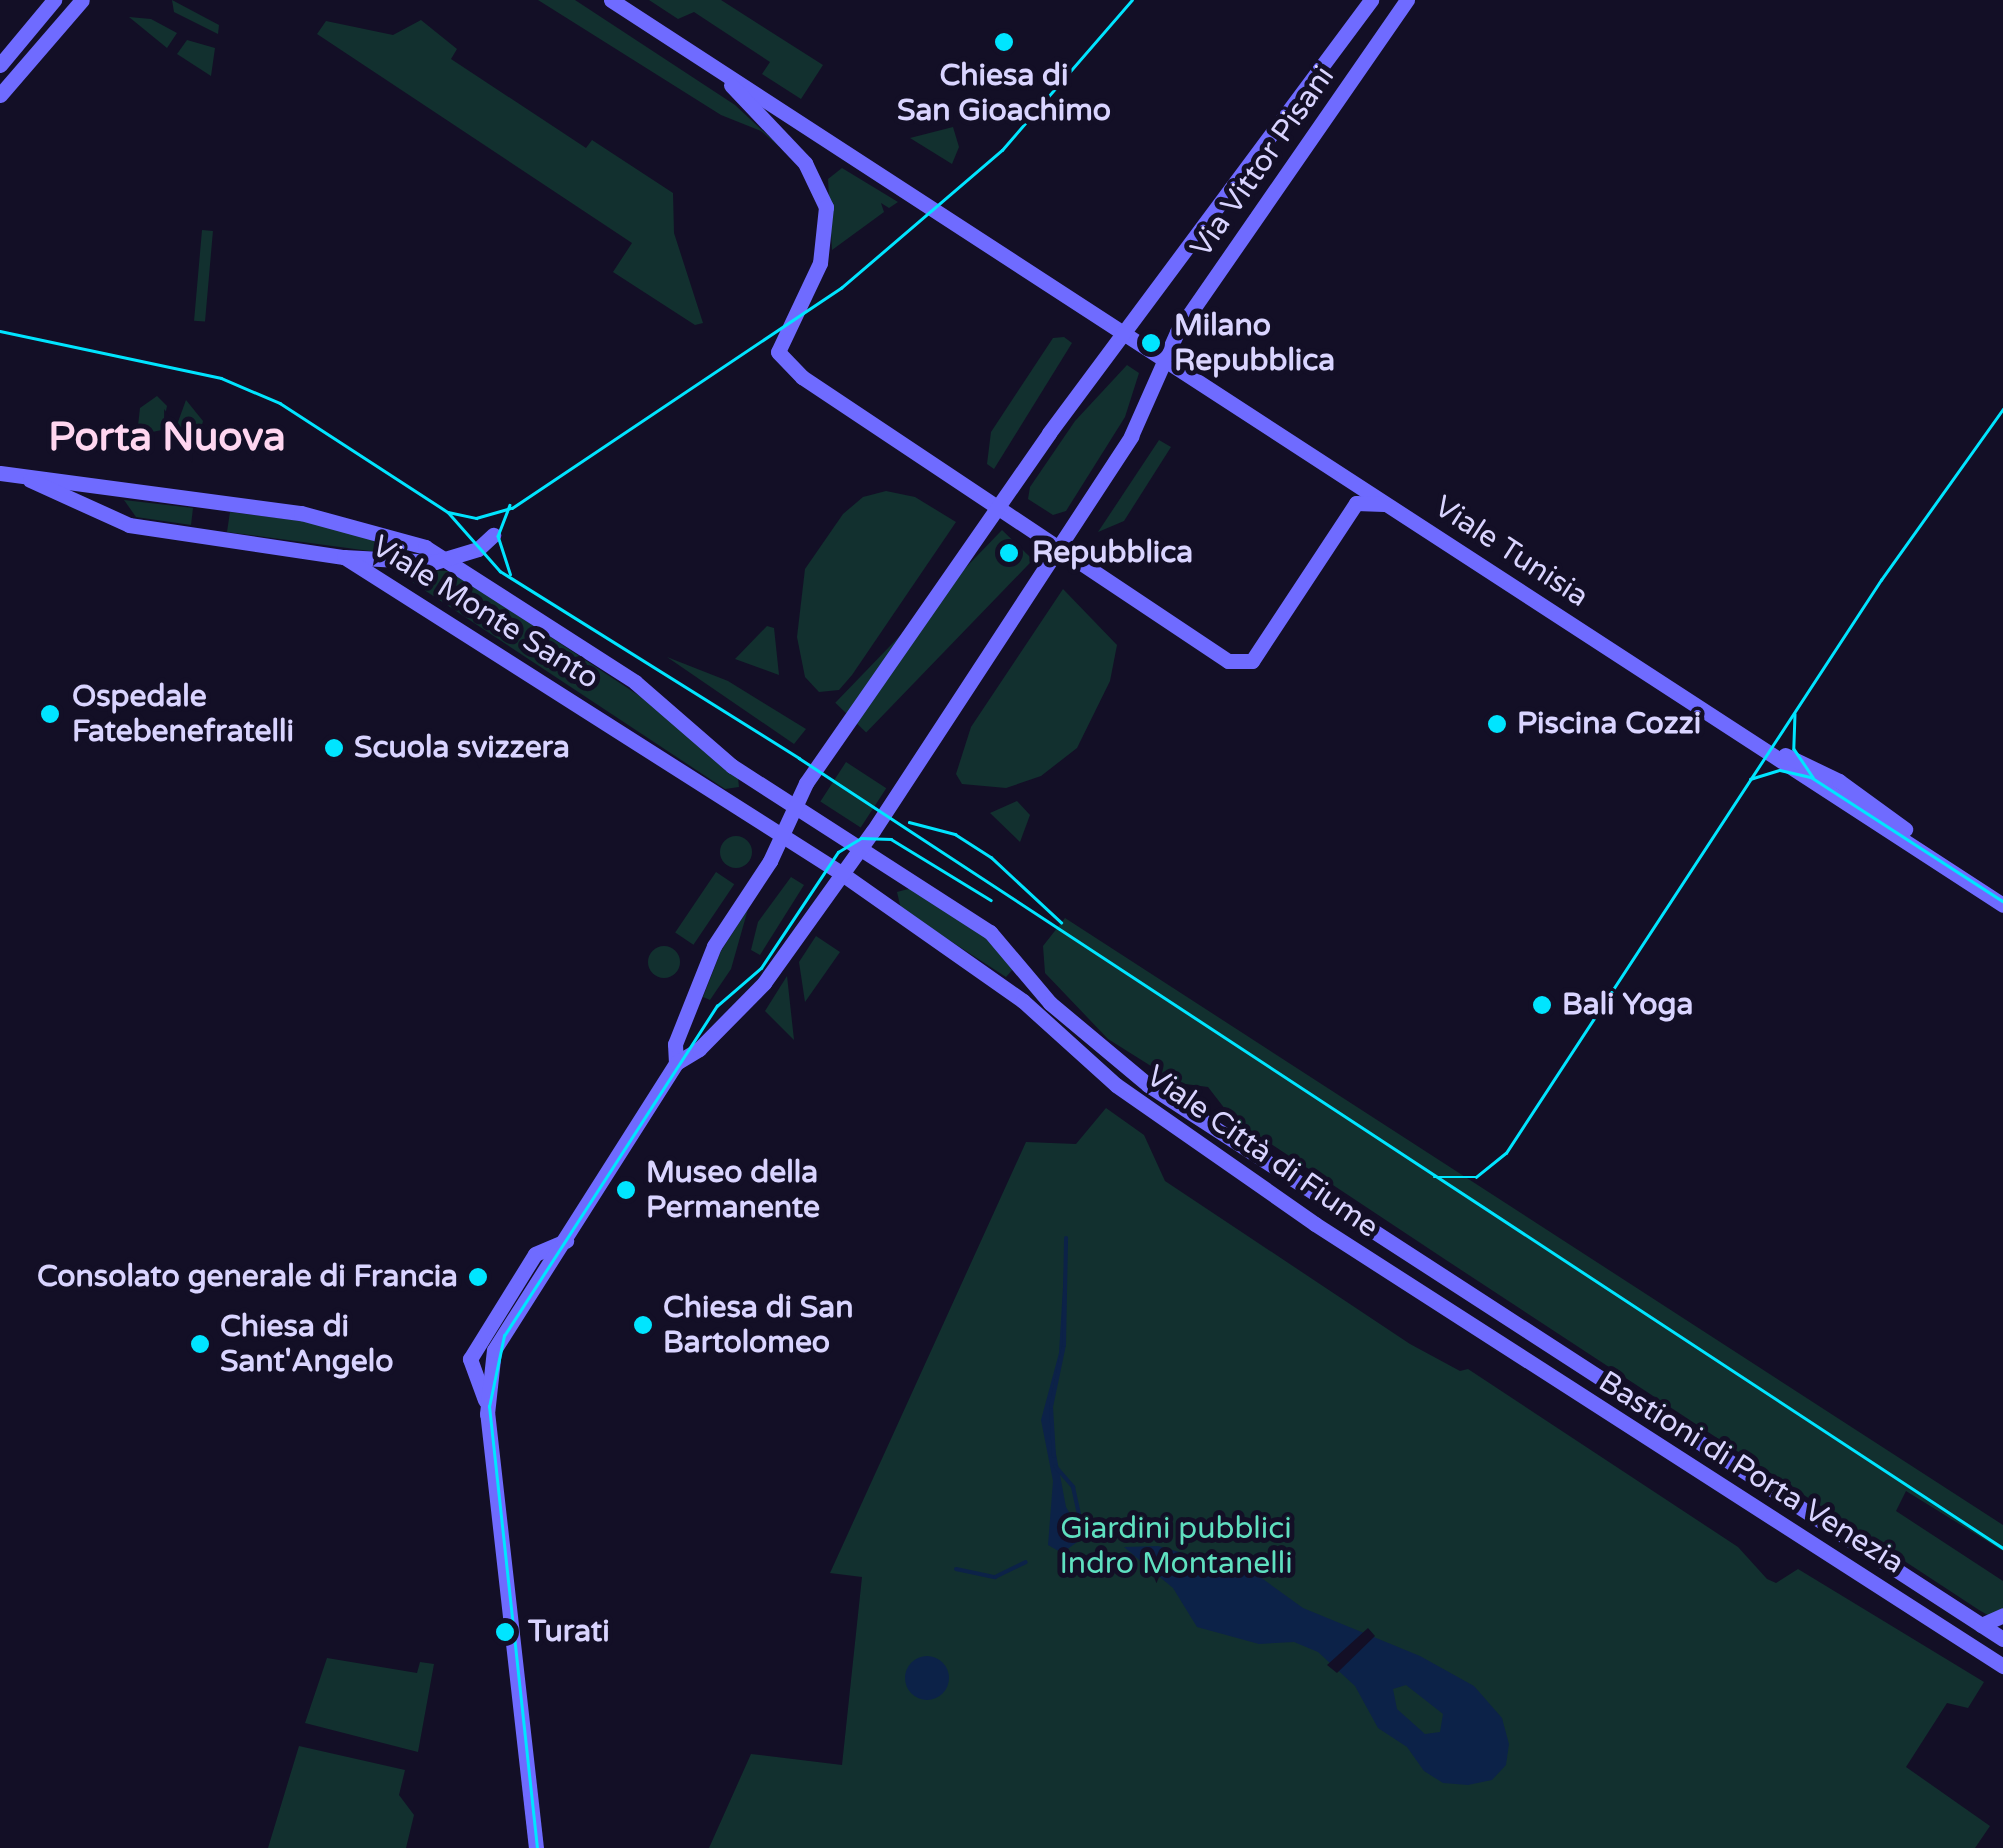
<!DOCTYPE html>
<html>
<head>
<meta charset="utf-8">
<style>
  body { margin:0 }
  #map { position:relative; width:2003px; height:1848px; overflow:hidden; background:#130f26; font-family:"Varela Round",sans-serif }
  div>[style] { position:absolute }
  .green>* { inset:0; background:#12302f; transform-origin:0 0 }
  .round { border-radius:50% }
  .water>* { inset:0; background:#0c2248 }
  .pier>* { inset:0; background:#130f26 }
  .stream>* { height:4px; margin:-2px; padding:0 2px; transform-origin:2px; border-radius:2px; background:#0c2248 }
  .secondary>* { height:15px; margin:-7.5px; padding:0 7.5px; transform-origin:7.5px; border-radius:7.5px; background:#6f6bff }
  .tram>* { height:2.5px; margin:-1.25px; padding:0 1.25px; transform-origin:1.25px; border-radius:1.25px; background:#00e5ff }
  .dots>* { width:28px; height:28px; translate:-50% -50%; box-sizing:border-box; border:5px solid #130f26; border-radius:50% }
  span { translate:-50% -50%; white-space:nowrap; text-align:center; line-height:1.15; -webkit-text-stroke:10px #130f26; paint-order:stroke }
  .poi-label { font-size:30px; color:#d9d4ff; font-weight:700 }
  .left { translate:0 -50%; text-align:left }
  .right { translate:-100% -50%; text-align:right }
  .street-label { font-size:30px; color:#d9d4ff }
  .park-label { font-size:30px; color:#5fe0c0 }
  .district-label { font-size:40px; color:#ffd6f0; font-weight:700 }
</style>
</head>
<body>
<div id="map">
  <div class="green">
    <i style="clip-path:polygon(172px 0,219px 25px,218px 34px,174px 12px)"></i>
    <i style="clip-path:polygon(538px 0,575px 0,735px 105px,790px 156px,761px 131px,721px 115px)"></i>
    <i style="clip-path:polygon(649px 0,721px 0,823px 65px,801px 99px,762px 74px,770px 62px,694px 12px,678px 19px)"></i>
    <i style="clip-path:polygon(129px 17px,151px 19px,177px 33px,167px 48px)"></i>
    <i style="clip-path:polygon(421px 20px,457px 49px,451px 59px,586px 148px,592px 140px,673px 193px,674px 233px,703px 323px,695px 325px,613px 272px,632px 243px,317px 34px,326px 21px,393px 35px)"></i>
    <i style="clip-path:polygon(187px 40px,215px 48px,211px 76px,177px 54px)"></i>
    <i style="clip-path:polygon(953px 127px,959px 147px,952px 164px,910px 138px)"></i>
    <i style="clip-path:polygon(842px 168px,898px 202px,889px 208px,881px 203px,884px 212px,832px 250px,828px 179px)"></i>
    <i style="left:202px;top:230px;width:11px;height:91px;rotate:5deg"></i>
    <i style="clip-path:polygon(1064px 337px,1072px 343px,994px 469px,987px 464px,991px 432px,1053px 338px)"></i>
    <i style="clip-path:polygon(1127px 365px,1139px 373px,1125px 417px,1066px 511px,1053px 515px,1028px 499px,1030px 487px,1075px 421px)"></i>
    <i style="clip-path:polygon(157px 396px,167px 406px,162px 430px,137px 435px,140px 408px)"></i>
    <i style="clip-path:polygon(186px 400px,203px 421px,197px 444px,174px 433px)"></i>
    <i style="clip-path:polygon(1159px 440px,1171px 447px,1124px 521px,1098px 532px)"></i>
    <i style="clip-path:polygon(886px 491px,915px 497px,956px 522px,852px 675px,839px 690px,819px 692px,805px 677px,797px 637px,805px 569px,843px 514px,863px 497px)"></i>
    <i style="clip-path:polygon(124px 500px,193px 508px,191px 525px,136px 517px)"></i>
    <i style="clip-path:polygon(230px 512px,326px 524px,408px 549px,407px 556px,227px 532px)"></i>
    <i style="left:1002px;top:530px;width:43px;height:240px;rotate:44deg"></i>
    <i style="clip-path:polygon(394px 570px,451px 571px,641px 697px,738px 778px,739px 787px,725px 789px)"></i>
    <i style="clip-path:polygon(1063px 589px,1117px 645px,1110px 681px,1077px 748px,1041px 776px,1006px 788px,962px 784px,956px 774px,971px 727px)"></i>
    <i style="clip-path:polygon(767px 626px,774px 628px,779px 675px,735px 659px)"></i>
    <i style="clip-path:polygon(667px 657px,728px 681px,806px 729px,794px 744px)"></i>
    <i style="left:846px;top:762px;width:48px;height:47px;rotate:33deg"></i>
    <i style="clip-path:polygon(1017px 801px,1030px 815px,1020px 842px,990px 813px)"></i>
    <i class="round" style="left:720px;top:836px;width:32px;height:32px"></i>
    <i style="left:716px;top:872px;width:22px;height:73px;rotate:34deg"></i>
    <i style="clip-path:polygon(791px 877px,804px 885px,760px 955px,751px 950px,758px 922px)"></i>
    <i style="clip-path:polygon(912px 888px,982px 934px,1014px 968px,1006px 977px,901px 909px,897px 892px)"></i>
    <i style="clip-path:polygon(748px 909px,731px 969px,710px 1000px,703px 997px,721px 951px)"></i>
    <i style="clip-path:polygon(1065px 918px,2003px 1525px,2003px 1551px,1906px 1491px,1896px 1511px,2003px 1581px,2003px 1611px,1991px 1617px,1979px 1610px,1446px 1260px,1232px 1118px,1208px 1087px,1178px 1083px,1108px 1039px,1045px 973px,1043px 946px)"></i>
    <i style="clip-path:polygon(816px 936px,840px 952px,805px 1002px,799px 962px)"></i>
    <i class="round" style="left:648px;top:946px;width:32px;height:32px"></i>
    <i style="clip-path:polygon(787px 976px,794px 1040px,765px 1011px)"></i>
    <i style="clip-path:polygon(1106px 1108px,1144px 1135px,1165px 1181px,1410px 1344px,1460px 1371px,1468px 1369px,1738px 1547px,1767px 1579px,1776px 1583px,1798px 1569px,1984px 1682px,1968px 1708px,1947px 1703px,1906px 1767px,1990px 1826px,1975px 1848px,709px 1848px,751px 1754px,842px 1765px,862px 1577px,830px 1573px,1026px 1142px,1076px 1144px)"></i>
    <i style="clip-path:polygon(327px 1658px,417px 1673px,420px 1662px,434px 1664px,418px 1752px,305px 1723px)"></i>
    <i style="clip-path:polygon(299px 1746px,405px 1770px,399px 1795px,414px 1815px,406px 1848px,268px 1848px)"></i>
  </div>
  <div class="water">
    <i style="clip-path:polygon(1066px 1238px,1064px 1345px,1053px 1387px,1053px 1438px,1066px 1507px,1084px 1537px,1062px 1553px,1048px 1545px,1053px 1481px,1041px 1420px,1059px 1353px)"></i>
    <i style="clip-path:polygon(evenodd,1158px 1546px,1256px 1574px,1303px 1608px,1420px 1656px,1474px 1686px,1502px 1718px,1509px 1744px,1506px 1765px,1492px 1780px,1468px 1785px,1443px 1783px,1424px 1771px,1407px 1747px,1378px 1728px,1355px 1686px,1318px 1652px,1294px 1642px,1259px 1644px,1197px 1627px,1173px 1588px,1124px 1547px,1158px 1546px,1406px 1685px,1443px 1714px,1440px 1732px,1425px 1734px,1397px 1709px,1393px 1689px,1406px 1685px)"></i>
    <i class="round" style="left:905px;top:1656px;width:44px;height:44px"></i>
  </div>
  <div class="pier">
    <i style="clip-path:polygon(1368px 1628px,1375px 1636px,1337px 1673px,1327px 1665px)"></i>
  </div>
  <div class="stream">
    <i style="left:1054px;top:1456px;width:49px;rotate:-93.5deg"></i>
    <i style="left:1051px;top:1407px;width:63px;rotate:-78.2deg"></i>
    <i style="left:1064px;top:1345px;width:107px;rotate:-88.9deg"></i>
    <i style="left:1055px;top:1466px;width:28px;rotate:49deg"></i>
    <i style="left:1073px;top:1487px;width:51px;rotate:77.6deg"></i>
    <i style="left:956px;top:1569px;width:40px;rotate:12deg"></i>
    <i style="left:995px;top:1577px;width:34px;rotate:-26deg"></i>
  </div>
  <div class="secondary">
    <i style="left:611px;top:0;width:1660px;rotate:33.03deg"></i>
    <i style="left:0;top:65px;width:85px;rotate:-50.3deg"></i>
    <i style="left:731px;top:85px;width:108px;rotate:46.5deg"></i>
    <i style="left:805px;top:163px;width:49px;rotate:64.5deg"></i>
    <i style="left:826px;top:207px;width:56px;rotate:96.1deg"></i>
    <i style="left:820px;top:263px;width:98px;rotate:115.3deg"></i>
    <i style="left:778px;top:352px;width:35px;rotate:46deg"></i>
    <i style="left:802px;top:377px;width:512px;rotate:33.69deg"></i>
    <i style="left:1228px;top:661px;width:24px"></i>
    <i style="left:1252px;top:661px;width:189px;rotate:-56.6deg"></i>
    <i style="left:1356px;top:503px;width:28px;rotate:2deg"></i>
    <i style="left:0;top:95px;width:125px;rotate:-49.2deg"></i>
    <i style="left:0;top:473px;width:304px;rotate:7.6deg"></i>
    <i style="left:301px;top:513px;width:129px;rotate:15.3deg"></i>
    <i style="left:425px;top:547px;width:250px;rotate:32.7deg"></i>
    <i style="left:635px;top:682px;width:128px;rotate:40.9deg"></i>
    <i style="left:732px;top:766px;width:307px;rotate:32.8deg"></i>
    <i style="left:990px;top:932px;width:93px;rotate:49.8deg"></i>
    <i style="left:1050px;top:1003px;width:128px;rotate:39.9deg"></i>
    <i style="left:1148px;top:1085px;width:1019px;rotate:32.94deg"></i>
    <i style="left:30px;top:480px;width:109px;rotate:24.4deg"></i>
    <i style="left:129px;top:525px;width:217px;rotate:8.5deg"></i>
    <i style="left:344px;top:557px;width:91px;rotate:3.1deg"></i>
    <i style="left:435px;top:562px;width:45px;rotate:-16.8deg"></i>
    <i style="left:478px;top:549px;width:21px;rotate:-43deg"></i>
    <i style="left:344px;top:557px;width:585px;rotate:32.44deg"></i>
    <i style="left:838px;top:871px;width:226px;rotate:35.1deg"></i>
    <i style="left:1023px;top:1001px;width:125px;rotate:42.1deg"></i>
    <i style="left:1116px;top:1085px;width:243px;rotate:34.9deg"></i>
    <i style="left:1315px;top:1224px;width:818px;rotate:32.72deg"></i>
    <i style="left:1785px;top:755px;width:60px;rotate:25.7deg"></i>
    <i style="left:1839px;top:781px;width:82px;rotate:36deg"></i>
    <i style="left:676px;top:1063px;width:19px;rotate:-93deg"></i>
    <i style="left:675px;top:1044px;width:105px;rotate:-68.3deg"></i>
    <i style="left:714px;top:946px;width:102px;rotate:-56.6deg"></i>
    <i style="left:770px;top:861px;width:86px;rotate:-65.2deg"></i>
    <i style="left:806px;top:783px;width:426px;rotate:-55.2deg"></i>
    <i style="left:1049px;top:433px;width:540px;rotate:-53.36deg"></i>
    <i style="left:485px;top:1400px;width:44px;rotate:-110.1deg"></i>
    <i style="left:470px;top:1359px;width:123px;rotate:-58.2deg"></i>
    <i style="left:535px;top:1254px;width:34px;rotate:-23deg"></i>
    <i style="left:1981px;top:1625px;width:24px;rotate:-24deg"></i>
    <i style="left:536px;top:1848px;width:437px;rotate:-96.4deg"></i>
    <i style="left:487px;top:1414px;width:64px;rotate:-83.8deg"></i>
    <i style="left:494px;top:1350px;width:340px;rotate:-57.6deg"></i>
    <i style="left:676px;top:1063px;width:27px;rotate:-31deg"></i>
    <i style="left:699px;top:1049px;width:93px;rotate:-45.4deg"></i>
    <i style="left:764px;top:983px;width:187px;rotate:-54.4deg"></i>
    <i style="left:873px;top:831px;width:472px;rotate:-56.8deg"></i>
    <i style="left:1131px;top:436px;width:114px;rotate:-66.1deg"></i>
    <i style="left:1177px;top:332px;width:404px;rotate:-55.3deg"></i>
  </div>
  <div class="tram">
    <i style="left:0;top:331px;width:226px;rotate:12deg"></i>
    <i style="left:221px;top:378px;width:64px;rotate:23deg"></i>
    <i style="left:280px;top:403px;width:200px;rotate:33deg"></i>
    <i style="left:448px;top:512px;width:79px;rotate:48.6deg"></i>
    <i style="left:500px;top:571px;width:353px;rotate:32deg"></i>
    <i style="left:799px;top:758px;width:1440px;rotate:33.27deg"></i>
    <i style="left:510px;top:505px;width:33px;rotate:111deg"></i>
    <i style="left:498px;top:536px;width:40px;rotate:72deg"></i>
    <i style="left:448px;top:512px;width:29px;rotate:12deg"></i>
    <i style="left:476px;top:518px;width:37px;rotate:-16deg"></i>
    <i style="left:512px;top:508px;width:396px;rotate:-33.8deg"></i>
    <i style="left:841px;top:288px;width:212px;rotate:-40.6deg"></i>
    <i style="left:1002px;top:150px;width:198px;rotate:-49.1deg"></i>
    <i style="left:1795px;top:714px;width:35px;rotate:92deg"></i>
    <i style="left:1794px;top:749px;width:34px;rotate:56deg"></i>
    <i style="left:1750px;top:779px;width:31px;rotate:-17deg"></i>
    <i style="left:1780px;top:770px;width:32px;rotate:13deg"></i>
    <i style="left:1811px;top:777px;width:229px;rotate:32.9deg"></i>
    <i style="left:909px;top:822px;width:48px;rotate:14.6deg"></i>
    <i style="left:955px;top:834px;width:43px;rotate:32.6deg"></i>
    <i style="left:991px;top:857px;width:96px;rotate:42.9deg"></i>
    <i style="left:1434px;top:1177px;width:42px"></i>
    <i style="left:1476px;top:1177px;width:38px;rotate:-39deg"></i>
    <i style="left:1506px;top:1153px;width:685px;rotate:-56.8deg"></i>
    <i style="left:1881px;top:580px;width:210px;rotate:-54.5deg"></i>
    <i style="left:537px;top:1848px;width:444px;rotate:-96.2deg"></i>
    <i style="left:489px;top:1407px;width:73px;rotate:-78.1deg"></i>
    <i style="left:504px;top:1336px;width:393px;rotate:-57.2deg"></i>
    <i style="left:717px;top:1006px;width:58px;rotate:-40.8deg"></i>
    <i style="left:761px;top:968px;width:139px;rotate:-56.4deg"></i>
    <i style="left:838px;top:852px;width:27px;rotate:-31deg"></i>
    <i style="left:861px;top:838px;width:30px;rotate:2deg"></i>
    <i style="left:891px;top:839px;width:117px;rotate:31.4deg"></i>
  </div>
  <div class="dots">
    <i style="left:1004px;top:42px;background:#00e5ff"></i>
    <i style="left:1151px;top:343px;background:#00e5ff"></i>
    <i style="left:1009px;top:553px;background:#00e5ff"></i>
    <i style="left:50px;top:714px;background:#00e5ff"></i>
    <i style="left:1497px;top:724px;background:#00e5ff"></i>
    <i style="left:334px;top:748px;background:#00e5ff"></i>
    <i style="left:1542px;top:1005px;background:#00e5ff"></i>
    <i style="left:626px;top:1190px;background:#00e5ff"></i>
    <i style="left:478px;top:1277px;background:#00e5ff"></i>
    <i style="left:643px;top:1325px;background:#00e5ff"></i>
    <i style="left:200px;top:1344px;background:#00e5ff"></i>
    <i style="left:505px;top:1632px;background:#00e5ff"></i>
  </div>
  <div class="poi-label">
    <span style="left:1004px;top:93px">Chiesa di<br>San Gioachimo</span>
    <span class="left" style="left:1174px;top:343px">Milano<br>Repubblica</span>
    <span class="left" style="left:1032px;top:553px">Repubblica</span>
    <span class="left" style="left:72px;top:714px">Ospedale<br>Fatebenefratelli</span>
    <span class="left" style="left:1517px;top:724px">Piscina Cozzi</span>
    <span class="left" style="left:354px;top:748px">Scuola svizzera</span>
    <span class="left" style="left:1562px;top:1005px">Bali Yoga</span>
    <span class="left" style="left:646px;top:1190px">Museo della<br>Permanente</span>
    <span class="right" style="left:458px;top:1277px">Consolato generale di Francia</span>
    <span class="left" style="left:663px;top:1325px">Chiesa di San<br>Bartolomeo</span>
    <span class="left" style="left:220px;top:1344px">Chiesa di<br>Sant'Angelo</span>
    <span class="left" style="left:528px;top:1632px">Turati</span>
  </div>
  <div class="street-label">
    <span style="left:1263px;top:162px;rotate:-55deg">Via Vittor Pisani</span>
    <span style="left:1511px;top:552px;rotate:33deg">Viale Tunisia</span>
    <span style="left:485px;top:613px;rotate:32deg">Viale Monte Santo</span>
    <span style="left:1262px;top:1152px;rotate:35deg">Viale Città di Fiume</span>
    <span style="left:1751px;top:1473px;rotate:32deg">Bastioni di Porta Venezia</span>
  </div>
  <div class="park-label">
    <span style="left:1176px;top:1546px">Giardini pubblici<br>Indro Montanelli</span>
  </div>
  <div class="district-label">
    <span style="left:167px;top:437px">Porta Nuova</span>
  </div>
</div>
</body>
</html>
